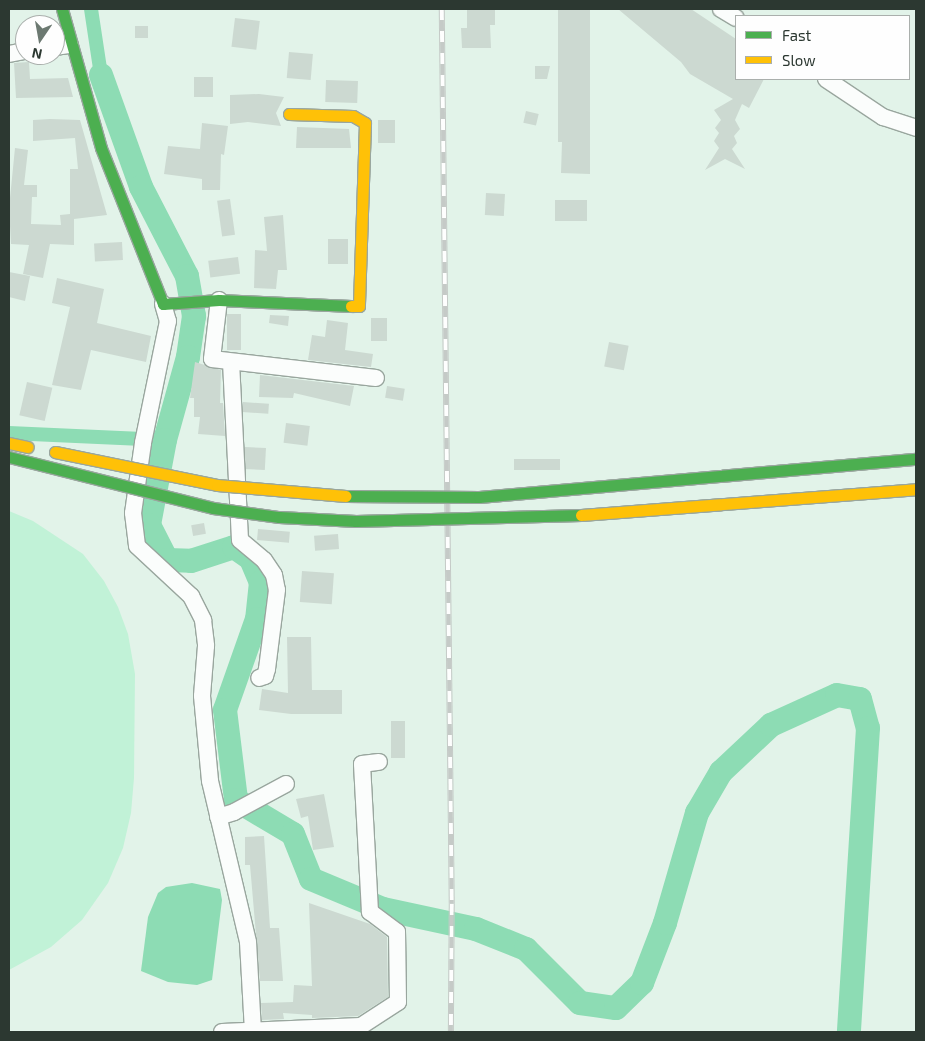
<!DOCTYPE html>
<html>
<head>
<meta charset="utf-8">
<style>
  body { margin:0 }
  #map { position:relative; width:925px; height:1041px; overflow:hidden; background:#e2f3e9; font-family:"Exo 2",sans-serif }
  div>[style] { position:absolute }
  .green>* { inset:0; background:#c1f2d7 }
  .water>* { inset:0; background:#8ddcb4 }
  .canal>* { height:14px; margin:-7px; padding:0 7px; transform-origin:7px; border-radius:7px; background:#8ddcb4 }
  .river>* { height:24px; margin:-12px; padding:0 12px; transform-origin:12px; border-radius:12px; background:#8ddcb4 }
  .building>* { inset:0; background:#ccd9d1; transform-origin:0 0 }
  .roads { filter:drop-shadow(1px 0 #99a69e) drop-shadow(-1px 0 #99a69e) drop-shadow(0 1px #99a69e) drop-shadow(0 -1px #99a69e) }
  .street>* { height:16px; margin:-8px; padding:0 8px; transform-origin:8px; border-radius:8px; background:#fbfdfc }
  .fast>* { height:11px; margin:-5.5px; padding:0 5.5px; transform-origin:5.5px; border-radius:5.5px; background:#4caf50 }
  .slow>* { height:11px; margin:-5.5px; padding:0 5.5px; transform-origin:5.5px; border-radius:5.5px; background:#ffc107 }
  .rail>* { height:5.5px; margin-top:-2.75px; transform-origin:0; background:repeating-linear-gradient(90deg,#fefefe 0 11px,#c5cac7 0 22px); box-sizing:border-box; border-block:1px solid #c5cac7 }
  .bridges { filter:drop-shadow(1px 0 #99a69e) drop-shadow(-1px 0 #99a69e) drop-shadow(0 1px #99a69e) drop-shadow(0 -1px #99a69e) }
  .fast-bridge>* { height:11px; margin:-5.5px; padding:0 5.5px; transform-origin:5.5px; border-radius:5.5px; background:#4caf50 }
  .slow-bridge>* { height:11px; margin:-5.5px; padding:0 5.5px; transform-origin:5.5px; border-radius:5.5px; background:#ffc107 }
  span { translate:-50% -50%; white-space:nowrap; text-align:center; line-height:1.15; -webkit-text-stroke:4px #fefefe; paint-order:stroke }
  .frame { position:absolute; inset:0; border:10px solid #2c3831; pointer-events:none }
  .legend { position:absolute; left:735px; top:15px; width:175px; height:65px; box-sizing:border-box; background:#fefefe; border:1px solid #aaafac; margin:0; padding:6px 9px; list-style:none; font-size:15px; color:#2c3831 }
  .legend li { display:flex; align-items:center; gap:10px; height:25px }
  .legend b { width:25px; border:1px solid #aaafac }
  .north { position:absolute; left:15px; top:15px; width:50px; height:50px; box-sizing:border-box; background:#fefefe; border:1px solid #aaafac; border-radius:50%; rotate:192deg; font-size:14px; font-weight:700; line-height:20px; text-align:center; color:#2c3831 }
  .north::after { content:''; display:block; margin:auto; width:18px; height:22px; background:#6c7971; clip-path:polygon(50% 0,100% 100%,50% 72%,0 100%) }
</style>
</head>
<body>
<div id="map">
  <div class="green">
    <i style="clip-path:polygon(9px 511px,33px 521px,83px 554px,104px 581px,118px 607px,128px 634px,135px 674px,134px 778px,131px 813px,123px 848px,108px 883px,82px 920px,51px 947px,9px 970px)"></i>
  </div>
  <div class="water">
    <i style="clip-path:polygon(192px 883px,220px 889px,222px 900px,212px 980px,197px 985px,168px 982px,141px 971px,148px 917px,158px 893px,166px 887px)"></i>
  </div>
  <div class="canal">
    <i style="left:91px;top:9px;width:67px;rotate:81.4deg"></i>
    <i style="left:9px;top:433px;width:156px;rotate:2.6deg"></i>
  </div>
  <div class="river">
    <i style="left:101px;top:75px;width:119px;rotate:70.3deg"></i>
    <i style="left:141px;top:187px;width:100px;rotate:62.7deg"></i>
    <i style="left:187px;top:276px;width:41px;rotate:80.1deg"></i>
    <i style="left:194px;top:316px;width:41px;rotate:98.3deg"></i>
    <i style="left:188px;top:357px;width:86px;rotate:105.5deg"></i>
    <i style="left:165px;top:440px;width:86px;rotate:100.7deg"></i>
    <i style="left:149px;top:525px;width:39px;rotate:63deg"></i>
    <i style="left:167px;top:560px;width:24px;rotate:2deg"></i>
    <i style="left:191px;top:561px;width:45px;rotate:-18deg"></i>
    <i style="left:234px;top:547px;width:21px;rotate:35deg"></i>
    <i style="left:251px;top:559px;width:25px;rotate:67deg"></i>
    <i style="left:261px;top:582px;width:37px;rotate:96deg"></i>
    <i style="left:257px;top:619px;width:96px;rotate:109.4deg"></i>
    <i style="left:225px;top:710px;width:91px;rotate:83deg"></i>
    <i style="left:236px;top:800px;width:66px;rotate:30.8deg"></i>
    <i style="left:293px;top:834px;width:48px;rotate:68.2deg"></i>
    <i style="left:311px;top:879px;width:78px;rotate:22.6deg"></i>
    <i style="left:383px;top:909px;width:95px;rotate:12.1deg"></i>
    <i style="left:476px;top:929px;width:54px;rotate:21.8deg"></i>
    <i style="left:526px;top:949px;width:76px;rotate:45deg"></i>
    <i style="left:580px;top:1003px;width:36px;rotate:8deg"></i>
    <i style="left:616px;top:1008px;width:36px;rotate:-44deg"></i>
    <i style="left:642px;top:983px;width:64px;rotate:-69deg"></i>
    <i style="left:665px;top:923px;width:115px;rotate:-73.8deg"></i>
    <i style="left:697px;top:813px;width:48px;rotate:-59.7deg"></i>
    <i style="left:721px;top:772px;width:69px;rotate:-43.2deg"></i>
    <i style="left:771px;top:725px;width:72px;rotate:-24.4deg"></i>
    <i style="left:837px;top:695px;width:23px;rotate:10deg"></i>
    <i style="left:860px;top:699px;width:30px;rotate:75deg"></i>
    <i style="left:868px;top:728px;width:305px;rotate:93.6deg"></i>
  </div>
  <div class="building">
    <i style="clip-path:polygon(467px 9px,495px 9px,495px 25px,490px 25px,491px 48px,462px 48px,461px 28px,467px 28px)"></i>
    <i style="clip-path:polygon(558px 9px,590px 9px,590px 174px,561px 173px,562px 142px,558px 142px)"></i>
    <i style="clip-path:polygon(618px 9px,691px 9px,736px 39px,736px 79px,764px 79px,749px 108px,742px 104px,735px 120px,740px 129px,734px 136px,737px 143px,732px 149px,745px 169px,725px 159px,705px 170px,719px 148px,714px 141px,719px 133px,715px 128px,721px 120px,714px 110px,733px 99px,690px 74px,681px 62px)"></i>
    <i style="left:235px;top:18px;width:25px;height:29px;rotate:7deg"></i>
    <i style="left:135px;top:26px;width:13px;height:12px"></i>
    <i style="left:289px;top:52px;width:24px;height:26px;rotate:5deg"></i>
    <i style="clip-path:polygon(29px 62px,30px 79px,68px 78px,73px 97px,16px 98px,14px 63px)"></i>
    <i style="clip-path:polygon(535px 66px,550px 66px,547px 79px,535px 79px)"></i>
    <i style="left:194px;top:77px;width:19px;height:20px"></i>
    <i style="left:326px;top:80px;width:32px;height:22px;rotate:2deg"></i>
    <i style="clip-path:polygon(259px 94px,284px 97px,276px 113px,281px 126px,248px 122px,230px 124px,230px 95px)"></i>
    <i style="left:526px;top:111px;width:13px;height:12px;rotate:13deg"></i>
    <i style="clip-path:polygon(50px 119px,80px 120px,107px 215px,74px 219px,74px 245px,50px 244px,43px 278px,23px 274px,29px 245px,11px 244px,9px 208px,15px 148px,28px 150px,24px 185px,37px 185px,37px 197px,32px 197px,31px 224px,61px 225px,60px 215px,70px 214px,70px 169px,78px 169px,75px 138px,33px 141px,33px 120px)"></i>
    <i style="left:378px;top:120px;width:17px;height:23px"></i>
    <i style="clip-path:polygon(202px 123px,228px 126px,224px 155px,221px 154px,220px 190px,202px 190px,202px 179px,164px 174px,168px 146px,200px 149px)"></i>
    <i style="clip-path:polygon(297px 127px,349px 129px,351px 148px,296px 148px)"></i>
    <i style="left:486px;top:193px;width:19px;height:22px;rotate:3deg"></i>
    <i style="left:230px;top:199px;width:36px;height:13px;rotate:82deg"></i>
    <i style="left:555px;top:200px;width:32px;height:21px"></i>
    <i style="clip-path:polygon(283px 215px,287px 270px,278px 270px,276px 289px,254px 288px,255px 250px,267px 251px,264px 217px)"></i>
    <i style="left:328px;top:239px;width:20px;height:25px"></i>
    <i style="left:122px;top:242px;width:18px;height:28px;rotate:87deg"></i>
    <i style="left:238px;top:257px;width:17px;height:30px;rotate:83deg"></i>
    <i style="clip-path:polygon(9px 272px,30px 276px,25px 301px,9px 297px)"></i>
    <i style="clip-path:polygon(57px 278px,104px 289px,97px 323px,151px 336px,146px 362px,91px 350px,81px 390px,52px 385px,70px 307px,52px 303px)"></i>
    <i style="left:227px;top:314px;width:14px;height:36px"></i>
    <i style="clip-path:polygon(270px 315px,289px 316px,288px 326px,269px 323px)"></i>
    <i style="left:371px;top:318px;width:16px;height:23px"></i>
    <i style="clip-path:polygon(327px 320px,348px 323px,345px 350px,373px 354px,371px 367px,308px 360px,312px 335px,325px 337px)"></i>
    <i style="left:609px;top:342px;width:20px;height:25px;rotate:11deg"></i>
    <i style="clip-path:polygon(195px 362px,221px 370px,220px 403px,223px 403px,225px 436px,198px 434px,200px 417px,194px 417px,194px 398px,190px 398px)"></i>
    <i style="clip-path:polygon(260px 375px,354px 386px,350px 406px,294px 393px,293px 398px,259px 397px)"></i>
    <i style="left:27px;top:382px;width:26px;height:34px;rotate:13deg"></i>
    <i style="left:387px;top:386px;width:18px;height:12px;rotate:9deg"></i>
    <i style="left:243px;top:402px;width:26px;height:10px;rotate:4deg"></i>
    <i style="left:286px;top:423px;width:24px;height:20px;rotate:7deg"></i>
    <i style="left:245px;top:447px;width:21px;height:22px;rotate:3deg"></i>
    <i style="left:514px;top:459px;width:46px;height:11px"></i>
    <i style="left:204px;top:523px;width:11px;height:13px;rotate:80deg"></i>
    <i style="left:258px;top:529px;width:32px;height:11px;rotate:5deg"></i>
    <i style="left:338px;top:534px;width:15px;height:24px;rotate:86deg"></i>
    <i style="left:302px;top:571px;width:32px;height:31px;rotate:4deg"></i>
    <i style="clip-path:polygon(287px 637px,311px 637px,312px 690px,342px 690px,342px 714px,291px 714px,259px 710px,262px 689px,288px 693px)"></i>
    <i style="left:391px;top:721px;width:14px;height:37px"></i>
    <i style="clip-path:polygon(324px 794px,334px 847px,313px 850px,308px 816px,301px 818px,296px 799px)"></i>
    <i style="clip-path:polygon(264px 836px,270px 928px,279px 928px,283px 981px,260px 981px,250px 865px,245px 865px,245px 837px)"></i>
    <i style="clip-path:polygon(309px 903px,370px 924px,387px 937px,388px 997px,358px 1016px,312px 1018px,312px 1015px,283px 1013px,284px 1019px,262px 1020px,261px 1003px,293px 1002px,294px 985px,312px 986px)"></i>
  </div>
  <div class="roads">
    <div class="street">
      <i style="left:721px;top:9px;width:17px;rotate:31deg"></i>
      <i style="left:55px;top:47px;width:15px;rotate:-8deg"></i>
      <i style="left:9px;top:54px;width:16px;rotate:-11deg"></i>
      <i style="left:826px;top:79px;width:69px;rotate:33.7deg"></i>
      <i style="left:883px;top:117px;width:35px;rotate:18deg"></i>
      <i style="left:219px;top:300px;width:59px;rotate:96.8deg"></i>
      <i style="left:212px;top:359px;width:165px;rotate:6.6deg"></i>
      <i style="left:163px;top:304px;width:18px;rotate:74deg"></i>
      <i style="left:168px;top:321px;width:125px;rotate:101.6deg"></i>
      <i style="left:143px;top:443px;width:71px;rotate:98.1deg"></i>
      <i style="left:133px;top:513px;width:33px;rotate:83deg"></i>
      <i style="left:137px;top:546px;width:74px;rotate:42.8deg"></i>
      <i style="left:191px;top:596px;width:27px;rotate:63deg"></i>
      <i style="left:203px;top:620px;width:26px;rotate:83deg"></i>
      <i style="left:206px;top:646px;width:50px;rotate:94.6deg"></i>
      <i style="left:202px;top:696px;width:85px;rotate:84.6deg"></i>
      <i style="left:210px;top:781px;width:165px;rotate:76.7deg"></i>
      <i style="left:248px;top:942px;width:89px;rotate:86.8deg"></i>
      <i style="left:231px;top:362px;width:178px;rotate:87.1deg"></i>
      <i style="left:240px;top:540px;width:31px;rotate:40deg"></i>
      <i style="left:264px;top:560px;width:18px;rotate:56deg"></i>
      <i style="left:274px;top:575px;width:15px;rotate:79deg"></i>
      <i style="left:277px;top:590px;width:80px;rotate:97.2deg"></i>
      <i style="left:267px;top:669px;width:7px;rotate:106deg"></i>
      <i style="left:265px;top:676px;width:6px;rotate:162deg"></i>
      <i style="left:218px;top:817px;width:17px;rotate:-17deg"></i>
      <i style="left:234px;top:812px;width:59px;rotate:-28.3deg"></i>
      <i style="left:222px;top:1032px;width:139px;rotate:-2.5deg"></i>
      <i style="left:361px;top:1026px;width:44px;rotate:-33deg"></i>
      <i style="left:398px;top:1002px;width:70px;rotate:-90.8deg"></i>
      <i style="left:397px;top:932px;width:34px;rotate:-143deg"></i>
      <i style="left:370px;top:912px;width:148px;rotate:-93.1deg"></i>
      <i style="left:362px;top:764px;width:17px;rotate:-7deg"></i>
    </div>
    <div class="fast">
      <i style="left:62px;top:9px;width:144px;rotate:74.3deg"></i>
      <i style="left:101px;top:148px;width:168px;rotate:68.3deg"></i>
      <i style="left:163px;top:304px;width:56px;rotate:-4.1deg"></i>
      <i style="left:219px;top:300px;width:132px;rotate:2.6deg"></i>
    </div>
    <div class="slow">
      <i style="left:289px;top:114px;width:64px;rotate:1.8deg"></i>
      <i style="left:353px;top:116px;width:14px;rotate:30deg"></i>
      <i style="left:365px;top:123px;width:183px;rotate:91.9deg"></i>
      <i style="left:359px;top:306px;width:8px;rotate:180deg"></i>
      <i style="left:9px;top:443px;width:19px;rotate:12deg"></i>
    </div>
  </div>
  <div class="rail">
    <i style="left:442px;top:9px;width:895px;rotate:89.36deg"></i>
    <i style="left:452px;top:904px;width:128px;rotate:90.4deg"></i>
  </div>
  <div class="bridges">
    <div class="fast-bridge">
      <i style="left:9px;top:457px;width:210px;rotate:14deg"></i>
      <i style="left:213px;top:508px;width:67px;rotate:7.8deg"></i>
      <i style="left:279px;top:517px;width:77px;rotate:3deg"></i>
      <i style="left:356px;top:521px;width:225px;rotate:-1.5deg"></i>
      <i style="left:346px;top:496px;width:133px;rotate:0.4deg"></i>
      <i style="left:479px;top:497px;width:439px;rotate:-5deg"></i>
    </div>
    <div class="slow-bridge">
      <i style="left:55px;top:452px;width:165px;rotate:11.5deg"></i>
      <i style="left:217px;top:485px;width:129px;rotate:4.9deg"></i>
      <i style="left:581px;top:515px;width:336px;rotate:-4.4deg"></i>
    </div>
  </div>
  <div class="frame"></div>
  <ul class="legend">
  <li><b style="height:6px;background:#4caf50"></b>Fast</li>
  <li><b style="height:6px;background:#ffc107"></b>Slow</li>
  </ul>
  <div class="north">N</div>
</div>
</body>
</html>
